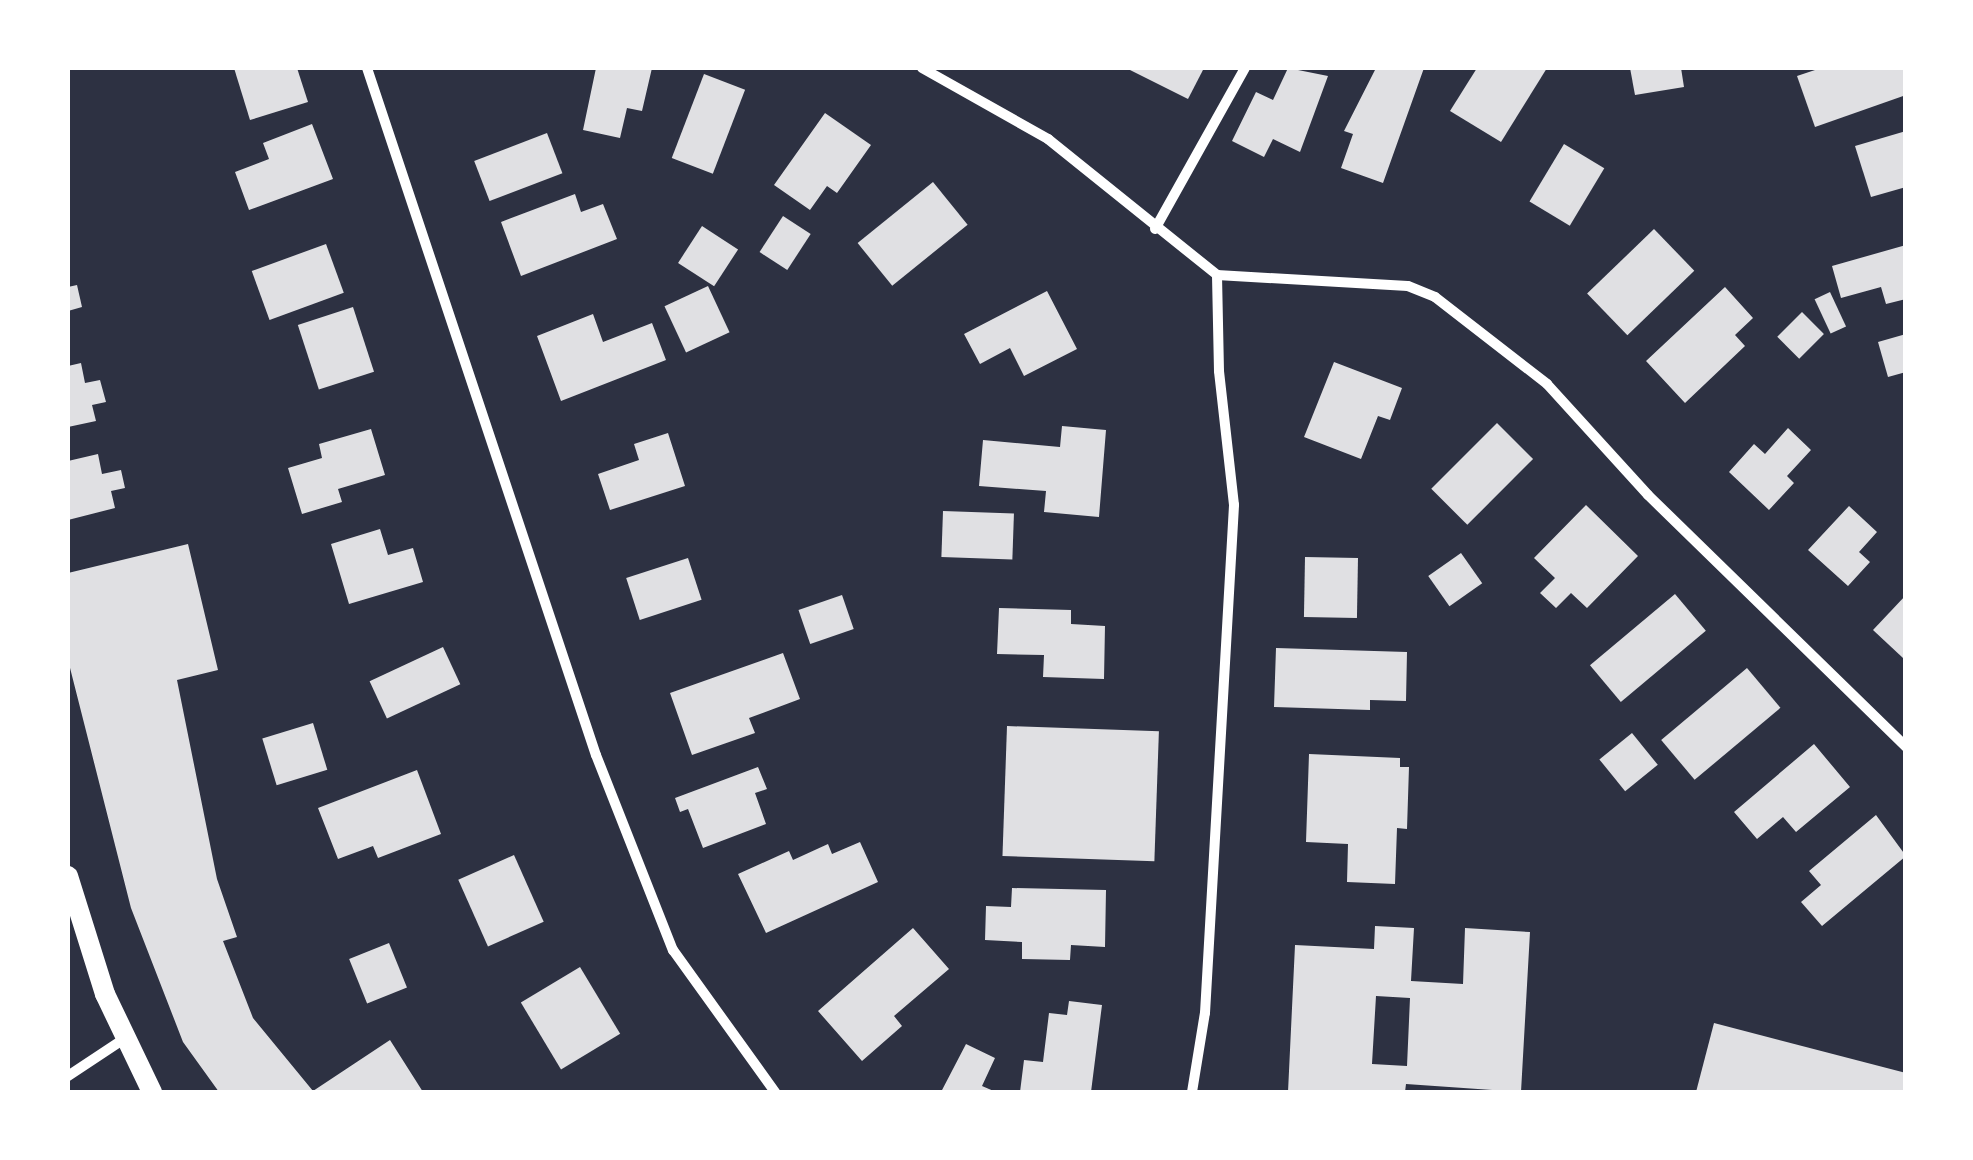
<!DOCTYPE html>
<html>
<head>
<meta charset="utf-8">
<style>
  body { margin:0 }
  #map { position:relative; width:1973px; height:1160px; overflow:hidden; background:#2d3142; font-family:Quicksand,sans-serif }
  div>[style] { position:absolute }
  .building>* { inset:0; background:#e0e0e3; transform-origin:0 0 }
  .minor>* { height:10px; margin:-5px; padding:0 5px; transform-origin:5px; border-radius:5px; background:#fff }
  .secondary>* { height:20px; margin:-10px; padding:0 10px; transform-origin:10px; border-radius:10px; background:#fff }
  span { translate:-50% -50%; white-space:nowrap; text-align:center; line-height:1.15; -webkit-text-stroke:9px #fff; paint-order:stroke }
  .frame { position:absolute; inset:0; border:70px solid #fff; pointer-events:none }
</style>
</head>
<body>
<div id="map">
  <div class="building">
    <i style="clip-path:polygon(234px 68px,297px 68px,308px 102px,250px 120px)"></i>
    <i style="clip-path:polygon(596px 68px,652px 68px,642px 111px,627px 108px,620px 138px,583px 130px)"></i>
    <i style="clip-path:polygon(1126px 68px,1204px 68px,1188px 99px)"></i>
    <i style="clip-path:polygon(1288px 68px,1328px 76px,1300px 152px,1273px 139px,1264px 157px,1232px 141px,1256px 92px,1273px 100px)"></i>
    <i style="clip-path:polygon(1376px 68px,1424px 68px,1383px 183px,1341px 168px,1353px 134px,1344px 131px)"></i>
    <i style="clip-path:polygon(1477px 68px,1547px 68px,1501px 142px,1450px 111px)"></i>
    <i style="clip-path:polygon(1630px 68px,1681px 68px,1684px 87px,1635px 95px)"></i>
    <i style="clip-path:polygon(1821px 68px,1906px 68px,1906px 95px,1815px 127px,1797px 76px)"></i>
    <i style="left:704px;top:74px;width:44px;height:90px;rotate:21deg"></i>
    <i style="clip-path:polygon(825px 113px,871px 145px,837px 193px,827px 186px,810px 210px,774px 185px)"></i>
    <i style="clip-path:polygon(312px 124px,333px 179px,249px 210px,235px 172px,269px 159px,263px 143px)"></i>
    <i style="clip-path:polygon(1906px 131px,1906px 187px,1871px 197px,1855px 146px)"></i>
    <i style="left:547px;top:133px;width:43px;height:78px;rotate:69deg"></i>
    <i style="left:1564px;top:144px;width:47px;height:67px;rotate:31deg"></i>
    <i style="left:933px;top:182px;width:55px;height:97px;rotate:51deg"></i>
    <i style="clip-path:polygon(575px 194px,581px 212px,603px 204px,617px 239px,521px 276px,501px 222px)"></i>
    <i style="left:783px;top:216px;width:33px;height:43px;rotate:33deg"></i>
    <i style="left:702px;top:226px;width:43px;height:44px;rotate:33deg"></i>
    <i style="left:1654px;top:229px;width:58px;height:93px;rotate:46deg"></i>
    <i style="left:326px;top:244px;width:52px;height:79px;rotate:70deg"></i>
    <i style="clip-path:polygon(1906px 245px,1906px 299px,1886px 304px,1881px 287px,1841px 298px,1832px 266px)"></i>
    <i style="clip-path:polygon(77px 285px,82px 307px,68px 311px,68px 287px)"></i>
    <i style="left:708px;top:286px;width:51px;height:48px;rotate:65deg"></i>
    <i style="clip-path:polygon(1725px 287px,1753px 318px,1735px 335px,1745px 346px,1685px 403px,1646px 361px)"></i>
    <i style="clip-path:polygon(1047px 291px,1077px 349px,1024px 376px,1010px 348px,980px 364px,964px 334px)"></i>
    <i style="left:1830px;top:292px;width:38px;height:17px;rotate:65deg"></i>
    <i style="left:353px;top:307px;width:68px;height:58px;rotate:72deg"></i>
    <i style="left:1802px;top:312px;width:31px;height:35px;rotate:45deg"></i>
    <i style="clip-path:polygon(593px 314px,603px 342px,652px 323px,666px 360px,561px 401px,537px 336px)"></i>
    <i style="clip-path:polygon(1906px 334px,1906px 372px,1888px 377px,1878px 342px)"></i>
    <i style="clip-path:polygon(1334px 362px,1402px 388px,1390px 420px,1378px 416px,1361px 459px,1304px 437px)"></i>
    <i style="clip-path:polygon(81px 363px,85px 383px,100px 380px,106px 402px,92px 405px,96px 421px,68px 427px,68px 366px)"></i>
    <i style="left:1497px;top:423px;width:51px;height:93px;rotate:45deg"></i>
    <i style="clip-path:polygon(1062px 426px,1106px 430px,1099px 517px,1044px 512px,1046px 491px,979px 486px,983px 440px,1060px 447px)"></i>
    <i style="clip-path:polygon(1788px 428px,1811px 450px,1787px 476px,1794px 483px,1769px 510px,1729px 472px,1754px 444px,1765px 454px)"></i>
    <i style="clip-path:polygon(371px 429px,385px 475px,338px 489px,342px 502px,302px 514px,288px 468px,322px 458px,319px 444px)"></i>
    <i style="clip-path:polygon(668px 433px,685px 486px,610px 510px,598px 474px,639px 460px,634px 444px)"></i>
    <i style="clip-path:polygon(98px 454px,102px 474px,121px 470px,125px 488px,111px 491px,115px 508px,68px 520px,68px 461px)"></i>
    <i style="clip-path:polygon(1586px 505px,1638px 556px,1587px 608px,1571px 593px,1556px 608px,1540px 593px,1555px 578px,1534px 558px)"></i>
    <i style="clip-path:polygon(1849px 506px,1877px 532px,1859px 552px,1870px 562px,1848px 586px,1808px 550px)"></i>
    <i style="left:943px;top:511px;width:71px;height:46px;rotate:2deg"></i>
    <i style="clip-path:polygon(380px 529px,388px 555px,413px 548px,423px 582px,349px 604px,331px 544px)"></i>
    <i style="clip-path:polygon(188px 544px,218px 670px,177px 680px,217px 879px,237px 937px,223px 941px,253px 1018px,313px 1091px,390px 1040px,423px 1092px,219px 1092px,183px 1042px,131px 908px,68px 660px,68px 573px)"></i>
    <i style="left:1461px;top:553px;width:37px;height:40px;rotate:55deg"></i>
    <i style="left:1305px;top:557px;width:53px;height:60px;rotate:1deg"></i>
    <i style="left:688px;top:558px;width:44px;height:65px;rotate:72deg"></i>
    <i style="left:1675px;top:594px;width:48px;height:111px;rotate:50deg"></i>
    <i style="left:842px;top:595px;width:36px;height:46px;rotate:71deg"></i>
    <i style="clip-path:polygon(1906px 595px,1906px 656px,1903px 658px,1873px 630px)"></i>
    <i style="clip-path:polygon(999px 608px,1071px 610px,1071px 624px,1105px 626px,1104px 679px,1043px 677px,1044px 655px,997px 654px)"></i>
    <i style="left:443px;top:647px;width:41px;height:81px;rotate:65deg"></i>
    <i style="clip-path:polygon(1276px 648px,1407px 652px,1406px 701px,1370px 700px,1370px 710px,1274px 707px)"></i>
    <i style="clip-path:polygon(783px 653px,800px 699px,749px 718px,755px 733px,692px 755px,670px 693px)"></i>
    <i style="left:1747px;top:668px;width:52px;height:112px;rotate:50deg"></i>
    <i style="left:313px;top:723px;width:49px;height:53px;rotate:73deg"></i>
    <i style="left:1007px;top:726px;width:152px;height:130px;rotate:2deg"></i>
    <i style="left:1632px;top:733px;width:41px;height:42px;rotate:51deg"></i>
    <i style="clip-path:polygon(1814px 744px,1850px 787px,1796px 832px,1783px 817px,1757px 839px,1734px 812px)"></i>
    <i style="clip-path:polygon(1309px 754px,1400px 758px,1400px 767px,1409px 767px,1407px 829px,1397px 828px,1395px 884px,1347px 882px,1348px 844px,1306px 842px)"></i>
    <i style="clip-path:polygon(758px 767px,767px 789px,755px 793px,766px 824px,703px 848px,688px 809px,680px 812px,675px 798px)"></i>
    <i style="clip-path:polygon(417px 770px,441px 834px,378px 858px,373px 846px,338px 859px,318px 808px)"></i>
    <i style="clip-path:polygon(1876px 815px,1906px 856px,1822px 926px,1801px 902px,1821px 885px,1809px 871px)"></i>
    <i style="clip-path:polygon(860px 842px,878px 882px,766px 933px,738px 874px,789px 851px,793px 860px,828px 844px,832px 854px)"></i>
    <i style="left:514px;top:855px;width:73px;height:61px;rotate:66deg"></i>
    <i style="clip-path:polygon(1012px 888px,1106px 890px,1105px 947px,1071px 945px,1070px 960px,1022px 959px,1022px 942px,985px 940px,986px 906px,1011px 907px)"></i>
    <i style="clip-path:polygon(evenodd,1375px 926px,1414px 928px,1411px 981px,1463px 984px,1465px 928px,1530px 932px,1521px 1092px,1406px 1084px,1405px 1092px,1288px 1092px,1295px 945px,1374px 949px,1375px 926px,1376px 996px,1410px 998px,1407px 1066px,1372px 1064px,1376px 996px)"></i>
    <i style="clip-path:polygon(913px 928px,949px 969px,894px 1016px,902px 1026px,862px 1061px,818px 1011px)"></i>
    <i style="left:389px;top:943px;width:48px;height:43px;rotate:68deg"></i>
    <i style="left:580px;top:967px;width:78px;height:69px;rotate:59deg"></i>
    <i style="clip-path:polygon(1069px 1001px,1102px 1005px,1091px 1092px,1020px 1092px,1024px 1060px,1043px 1062px,1049px 1013px,1067px 1015px)"></i>
    <i style="clip-path:polygon(1714px 1023px,1906px 1073px,1906px 1092px,1696px 1092px)"></i>
    <i style="clip-path:polygon(966px 1044px,995px 1058px,982px 1086px,996px 1092px,941px 1092px)"></i>
  </div>
  <div class="minor">
    <i style="left:367px;top:68px;width:724px;rotate:71.57deg"></i>
    <i style="left:596px;top:755px;width:210px;rotate:68.5deg"></i>
    <i style="left:673px;top:950px;width:175px;rotate:54.3deg"></i>
    <i style="left:922px;top:68px;width:145px;rotate:29.4deg"></i>
    <i style="left:1048px;top:139px;width:217px;rotate:38.8deg"></i>
    <i style="left:1155px;top:229px;width:184px;rotate:-60.8deg"></i>
    <i style="left:1217px;top:275px;width:191px;rotate:3.3deg"></i>
    <i style="left:1408px;top:286px;width:29px;rotate:22deg"></i>
    <i style="left:1435px;top:297px;width:142px;rotate:37.8deg"></i>
    <i style="left:1547px;top:384px;width:150px;rotate:47.7deg"></i>
    <i style="left:1648px;top:495px;width:361px;rotate:44.3deg"></i>
    <i style="left:68px;top:1076px;width:67px;rotate:-33.5deg"></i>
    <i style="left:1192px;top:1092px;width:80px;rotate:-80.7deg"></i>
    <i style="left:1205px;top:1013px;width:509px;rotate:-86.73deg"></i>
    <i style="left:1234px;top:505px;width:135px;rotate:-96.4deg"></i>
    <i style="left:1219px;top:371px;width:96px;rotate:-91.2deg"></i>
  </div>
  <div class="secondary">
    <i style="left:68px;top:876px;width:124px;rotate:72.6deg"></i>
    <i style="left:105px;top:994px;width:109px;rotate:64.4deg"></i>
  </div>
  <div class="frame"></div>
</div>
</body>
</html>
